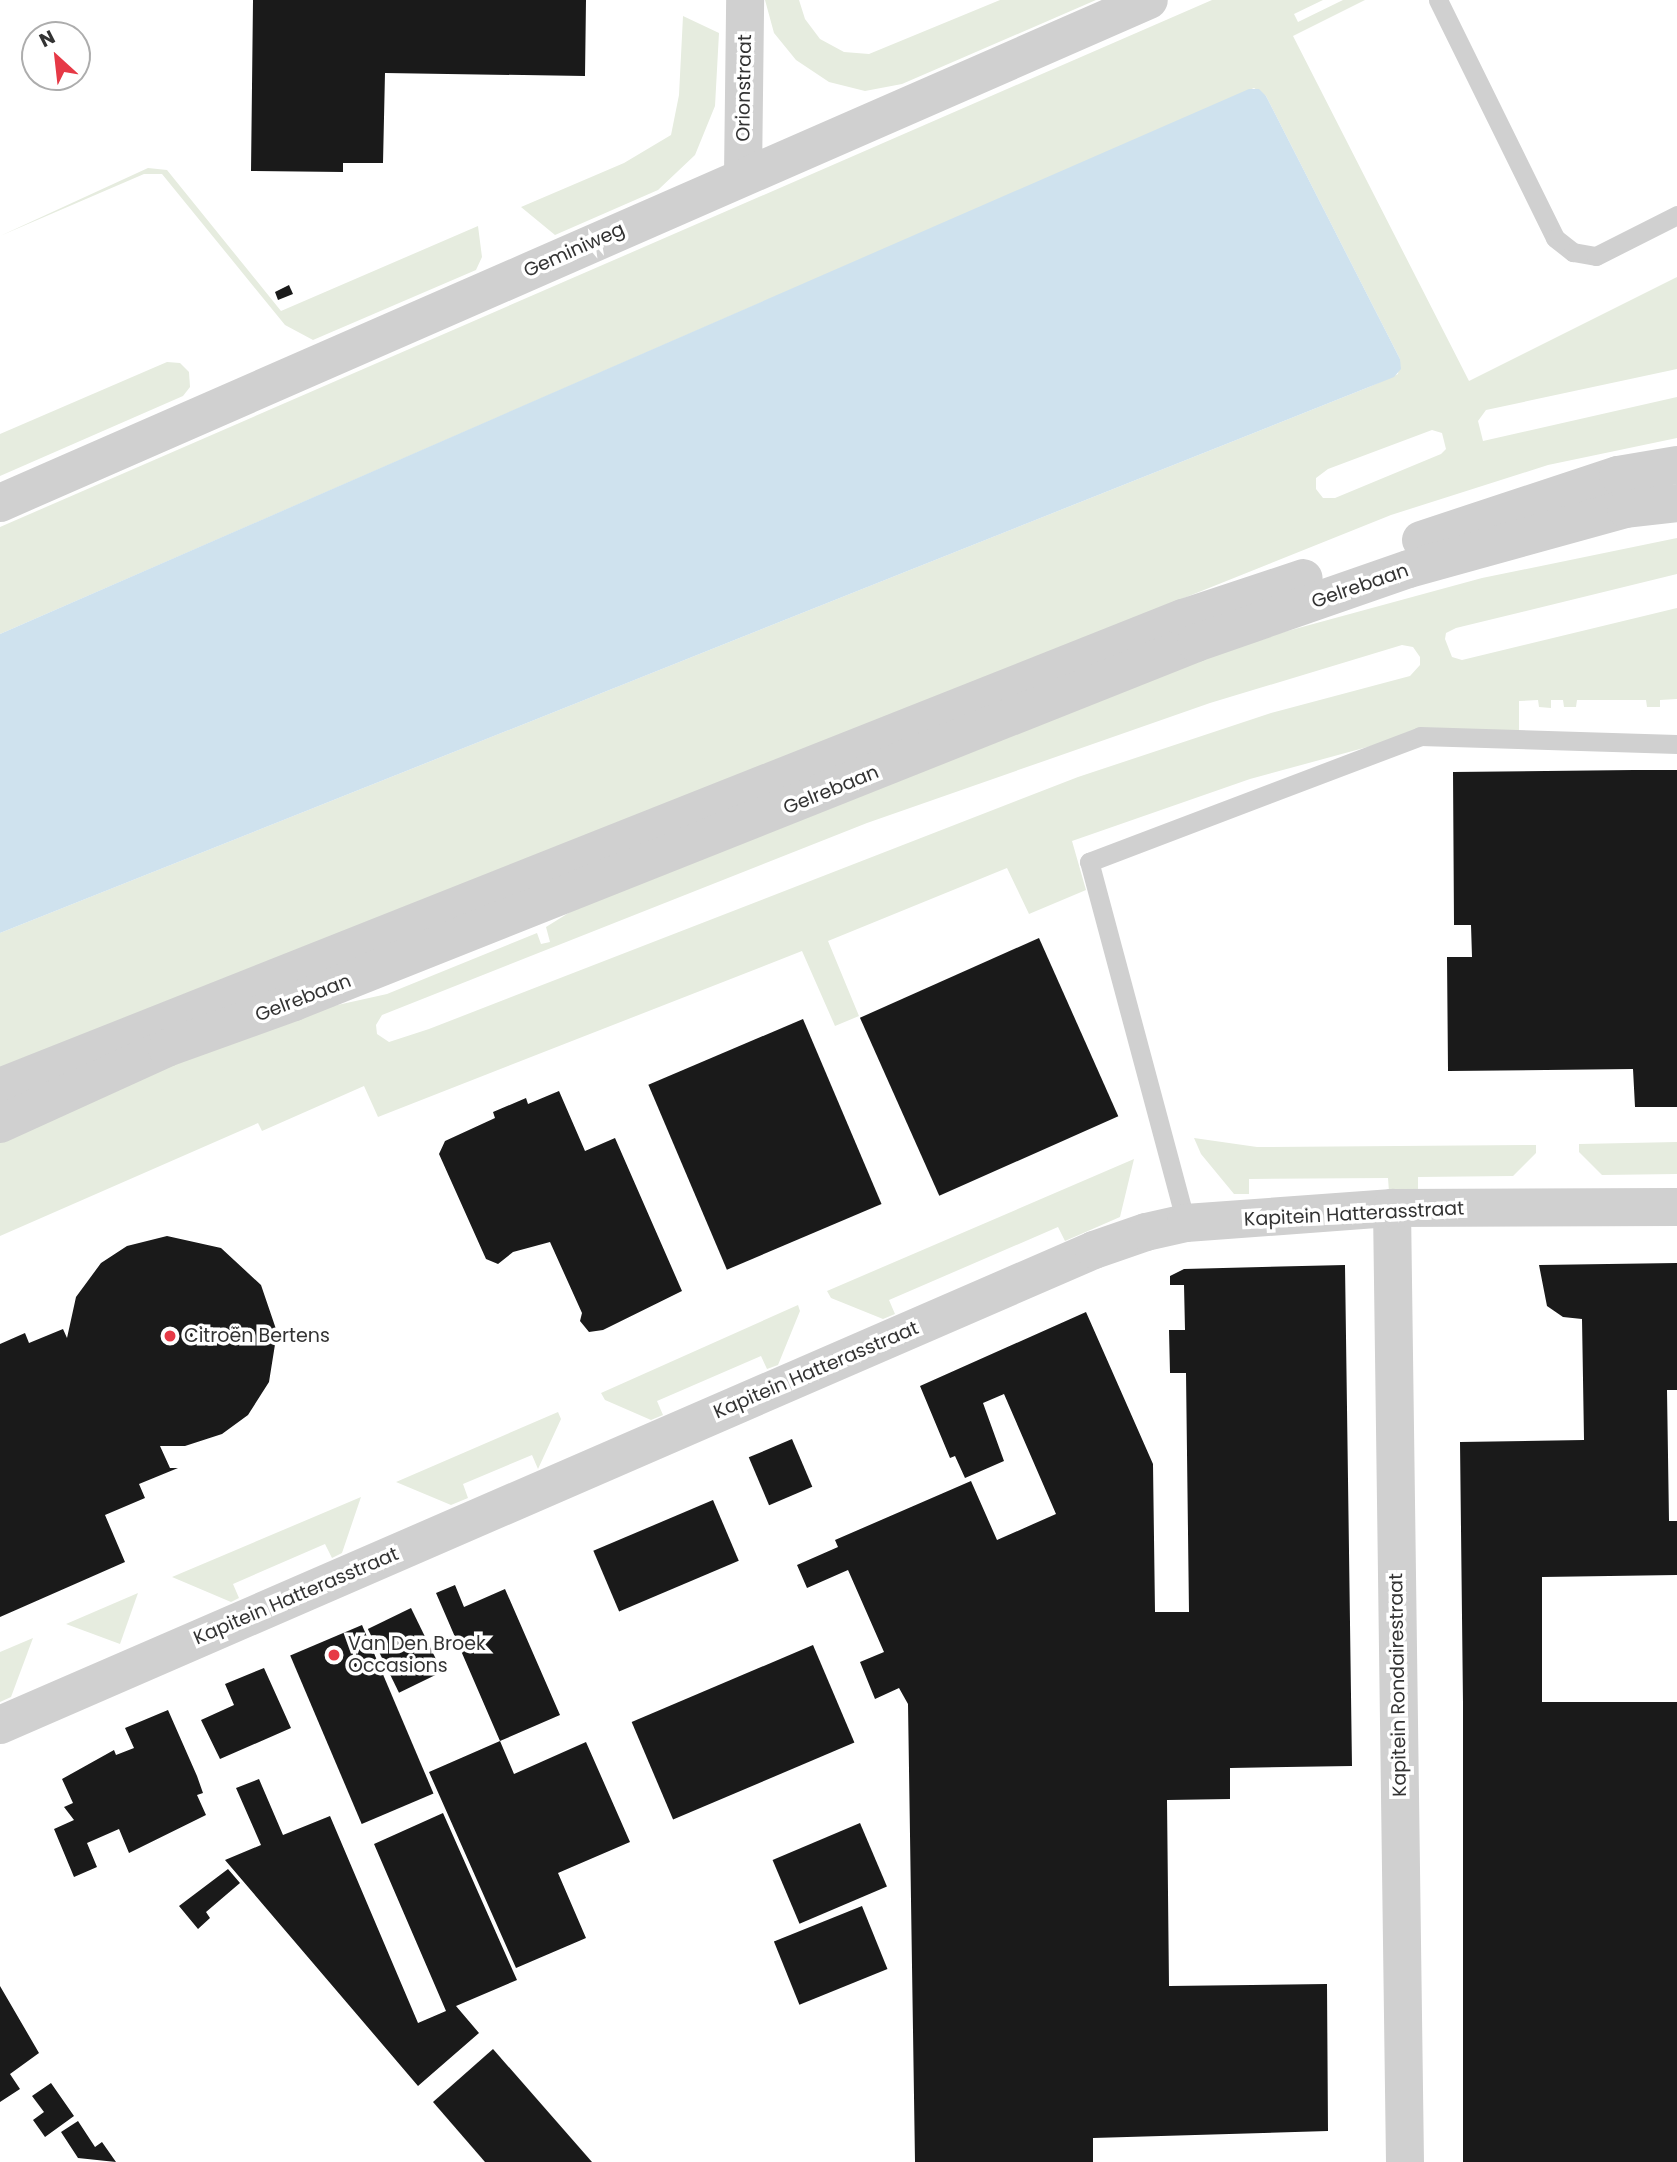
<!DOCTYPE html>
<html>
<head>
<meta charset="utf-8">
<style>
  body { margin:0 }
  #map { position:relative; width:1677px; height:2162px; overflow:hidden; background:#fff; font-family:Poppins,sans-serif }
  div>[style] { position:absolute }
  .green>* { inset:0; background:#e6ecdf }
  .water>* { inset:0; background:#cfe2ee }
  .building>* { inset:0; background:#1a1a1a; transform-origin:0 0 }
  .service>* { height:19px; margin:-9.5px; padding:0 9.5px; transform-origin:9.5px; border-radius:9.5px; background:#d0d0d0 }
  .minor>* { height:38px; margin:-19px; padding:0 19px; transform-origin:19px; border-radius:19px; background:#d0d0d0 }
  .tertiary>* { height:38px; margin:-19px; padding:0 19px; transform-origin:19px; border-radius:19px; background:#d0d0d0 }
  .dots>* { width:19px; height:19px; translate:-50% -50%; box-sizing:border-box; border:4px solid #fff; border-radius:50% }
  span { translate:-50% -50%; white-space:nowrap; text-align:center; line-height:1.15; -webkit-text-stroke:7px #fff; paint-order:stroke }
  .street-label { font-size:19px; color:#333 }
  .poi-label { font-size:19px; color:#333 }
  .left { translate:0 -50%; text-align:left }
  .north { position:absolute; left:21px; top:21px; width:70px; height:70px; box-sizing:border-box; background:#fff; border:2px solid #adadad; border-radius:50%; rotate:333deg; font-size:19px; font-weight:700; line-height:28px; text-align:center; color:#333 }
  .north::after { content:''; display:block; margin:auto; width:24px; height:32px; background:#e63946; clip-path:polygon(50% 0,100% 100%,50% 72%,0 100%) }
</style>
</head>
<body>
<div id="map">
  <div class="green">
    <i style="clip-path:polygon(765px 0,799px 0,805px 19px,820px 39px,844px 52px,869px 54px,1000px 0,1096px 0,902px 84px,865px 91px,829px 82px,796px 60px,774px 33px)"></i>
    <i style="clip-path:polygon(evenodd,1212px 0,1323px 0,1294px 14px,1298px 22px,1343px 0,1365px 0,1293px 36px,1469px 381px,1677px 277px,1677px 369px,1486px 410px,1478px 421px,1483px 441px,1677px 397px,1677px 438px,1548px 465px,1391px 515px,0 1072px,0 933px,1369px 387px,1398px 374px,1400px 359px,1266px 96px,1254px 88px,0 634px,0 527px,1212px 0,1432px 430px,1442px 433px,1446px 449px,1441px 454px,1335px 498px,1323px 498px,1316px 489px,1316px 478px,1328px 469px,1432px 430px)"></i>
    <i style="clip-path:polygon(683px 16px,719px 33px,715px 106px,695px 155px,658px 190px,555px 235px,521px 207px,624px 163px,671px 135px,679px 95px)"></i>
    <i style="clip-path:polygon(148px 168px,167px 170px,281px 311px,478px 226px,482px 257px,476px 270px,313px 340px,285px 325px,162px 174px,144px 174px,0 236px)"></i>
    <i style="clip-path:polygon(167px 362px,180px 363px,189px 372px,190px 387px,183px 396px,0 476px,0 434px)"></i>
    <i style="clip-path:polygon(evenodd,1677px 538px,1677px 574px,1456px 628px,1446px 633px,1445px 639px,1452px 657px,1462px 660px,1677px 608px,1677px 699px,1660px 700px,1660px 707px,1647px 707px,1646px 700px,1577px 700px,1576px 707px,1564px 707px,1563px 700px,1551px 700px,1551px 708px,1539px 707px,1538px 700px,1519px 701px,1519px 738px,1393px 740px,1250px 779px,1072px 841px,1086px 890px,1029px 914px,1007px 868px,828px 941px,859px 1016px,835px 1026px,802px 951px,378px 1117px,364px 1086px,262px 1131px,258px 1123px,0 1236px,0 1138px,279px 1018px,387px 994px,537px 933px,541px 944px,550px 942px,546px 927px,612px 886px,1240px 644px,1482px 578px,1677px 538px,1402px 645px,1413px 647px,1420px 657px,1420px 665px,1410px 676px,1271px 713px,1078px 777px,429px 1029px,389px 1042px,377px 1034px,376px 1025px,382px 1015px,867px 823px,1210px 703px,1402px 645px)"></i>
    <i style="clip-path:polygon(1194px 1138px,1257px 1147px,1536px 1145px,1536px 1153px,1513px 1176px,1418px 1177px,1418px 1192px,1389px 1192px,1388px 1178px,1249px 1179px,1249px 1194px,1234px 1194px,1201px 1154px)"></i>
    <i style="clip-path:polygon(1677px 1142px,1677px 1174px,1602px 1175px,1579px 1152px,1579px 1144px)"></i>
    <i style="clip-path:polygon(1134px 1159px,1120px 1217px,1065px 1241px,1058px 1227px,889px 1300px,895px 1314px,883px 1319px,831px 1298px,827px 1291px)"></i>
    <i style="clip-path:polygon(798px 1305px,800px 1311px,778px 1365px,767px 1369px,761px 1356px,657px 1401px,663px 1415px,651px 1420px,605px 1400px,601px 1393px)"></i>
    <i style="clip-path:polygon(558px 1412px,561px 1419px,538px 1469px,532px 1455px,463px 1484px,468px 1498px,451px 1505px,396px 1482px)"></i>
    <i style="clip-path:polygon(361px 1497px,342px 1553px,332px 1558px,325px 1544px,233px 1584px,239px 1598px,231px 1602px,172px 1577px)"></i>
    <i style="clip-path:polygon(138px 1593px,120px 1644px,66px 1624px)"></i>
    <i style="clip-path:polygon(33px 1638px,11px 1697px,0 1702px,0 1652px)"></i>
  </div>
  <div class="water">
    <i style="clip-path:polygon(1249px 89px,1259px 89px,1266px 96px,1400px 359px,1401px 369px,1394px 377px,0 933px,0 634px)"></i>
  </div>
  <div class="building">
    <i style="clip-path:polygon(253px 0,586px 0,585px 76px,385px 73px,383px 163px,343px 163px,343px 172px,251px 171px)"></i>
    <i style="clip-path:polygon(289px 285px,293px 294px,278px 300px,275px 292px)"></i>
    <i style="clip-path:polygon(1634px 770px,1677px 770px,1677px 1107px,1635px 1107px,1633px 1069px,1448px 1071px,1447px 957px,1472px 957px,1471px 925px,1454px 925px,1453px 772px)"></i>
    <i style="left:1039px;top:938px;width:195px;height:196px;rotate:66deg"></i>
    <i style="left:803px;top:1019px;width:201px;height:168px;rotate:67deg"></i>
    <i style="clip-path:polygon(559px 1091px,585px 1151px,615px 1138px,682px 1291px,603px 1330px,589px 1332px,580px 1321px,582px 1313px,550px 1242px,513px 1252px,498px 1264px,486px 1259px,439px 1154px,445px 1141px,495px 1118px,493px 1112px,526px 1098px,528px 1104px)"></i>
    <i style="clip-path:polygon(167px 1236px,221px 1248px,261px 1285px,277px 1332px,269px 1382px,248px 1415px,222px 1434px,185px 1446px,160px 1446px,170px 1468px,178px 1468px,139px 1484px,145px 1498px,105px 1515px,125px 1562px,0 1617px,0 1344px,25px 1333px,29px 1343px,63px 1329px,67px 1338px,76px 1297px,101px 1263px,127px 1246px)"></i>
    <i style="clip-path:polygon(1677px 1263px,1677px 1390px,1667px 1390px,1669px 1521px,1677px 1521px,1677px 1575px,1542px 1577px,1542px 1703px,1463px 1704px,1460px 1442px,1584px 1440px,1582px 1319px,1563px 1317px,1547px 1306px,1539px 1265px)"></i>
    <i style="clip-path:polygon(1345px 1265px,1352px 1766px,1230px 1768px,1230px 1799px,1167px 1800px,1169px 1986px,1327px 1984px,1328px 2131px,1093px 2138px,1093px 2162px,915px 2162px,908px 1704px,899px 1688px,875px 1699px,860px 1662px,884px 1652px,848px 1570px,807px 1588px,797px 1565px,838px 1547px,835px 1540px,971px 1481px,997px 1540px,1056px 1514px,1004px 1394px,983px 1403px,1004px 1461px,965px 1478px,955px 1456px,950px 1458px,920px 1386px,1086px 1312px,1153px 1464px,1155px 1612px,1189px 1612px,1186px 1373px,1170px 1373px,1169px 1330px,1185px 1330px,1184px 1285px,1170px 1285px,1170px 1276px,1184px 1269px)"></i>
    <i style="left:792px;top:1439px;width:52px;height:47px;rotate:67deg"></i>
    <i style="left:713px;top:1500px;width:66px;height:130px;rotate:67deg"></i>
    <i style="clip-path:polygon(455px 1585px,464px 1607px,505px 1589px,560px 1715px,500px 1741px,436px 1593px)"></i>
    <i style="left:411px;top:1608px;width:71px;height:48px;rotate:64deg"></i>
    <i style="left:362px;top:1625px;width:183px;height:78px;rotate:67deg"></i>
    <i style="left:813px;top:1645px;width:106px;height:197px;rotate:67deg"></i>
    <i style="clip-path:polygon(264px 1668px,291px 1728px,220px 1759px,201px 1720px,234px 1705px,225px 1684px)"></i>
    <i style="left:1677px;top:1702px;width:460px;height:214px;rotate:90deg"></i>
    <i style="clip-path:polygon(168px 1710px,197px 1776px,203px 1793px,197px 1795px,206px 1815px,129px 1853px,119px 1829px,87px 1843px,97px 1867px,74px 1877px,54px 1829px,74px 1820px,64px 1807px,73px 1803px,62px 1779px,114px 1750px,116px 1755px,134px 1748px,125px 1728px)"></i>
    <i style="clip-path:polygon(500px 1741px,514px 1774px,586px 1742px,630px 1842px,558px 1873px,586px 1938px,516px 1968px,429px 1772px)"></i>
    <i style="clip-path:polygon(259px 1779px,283px 1835px,330px 1816px,418px 2023px,446px 2011px,374px 1844px,443px 1813px,517px 1980px,456px 2006px,479px 2033px,418px 2086px,225px 1860px,261px 1845px,236px 1788px)"></i>
    <i style="left:860px;top:1823px;width:69px;height:95px;rotate:67deg"></i>
    <i style="clip-path:polygon(228px 1869px,240px 1883px,206px 1912px,210px 1918px,198px 1929px,179px 1906px)"></i>
    <i style="left:862px;top:1906px;width:68px;height:95px;rotate:68deg"></i>
    <i style="clip-path:polygon(0 1986px,39px 2053px,10px 2074px,20px 2089px,0 2102px)"></i>
    <i style="clip-path:polygon(493px 2049px,592px 2162px,485px 2162px,433px 2102px)"></i>
    <i style="clip-path:polygon(51px 2083px,74px 2116px,45px 2137px,33px 2120px,44px 2112px,32px 2096px)"></i>
    <i style="clip-path:polygon(78px 2121px,95px 2147px,102px 2142px,116px 2162px,78px 2158px,61px 2132px)"></i>
  </div>
  <div class="service">
    <i style="left:1438px;top:0;width:265px;rotate:63.8deg"></i>
    <i style="left:1555px;top:238px;width:23px;rotate:38deg"></i>
    <i style="left:1573px;top:252px;width:23px;rotate:10deg"></i>
    <i style="left:1596px;top:256px;width:91px;rotate:-26.8deg"></i>
    <i style="left:1186px;top:1223px;width:374px;rotate:-105deg"></i>
    <i style="left:1089px;top:862px;width:354px;rotate:-20.8deg"></i>
    <i style="left:1420px;top:736px;width:257px;rotate:1.8deg"></i>
  </div>
  <div class="minor">
    <i style="left:743px;top:176px;width:176px;rotate:-89.3deg"></i>
    <i style="left:0;top:503px;width:1254px;rotate:-23.64deg"></i>
    <i style="left:1392px;top:1208px;width:954px;rotate:89.22deg"></i>
    <i style="left:0;top:1725px;width:1193px;rotate:-23.47deg"></i>
    <i style="left:1094px;top:1250px;width:55px;rotate:-19.1deg"></i>
    <i style="left:1146px;top:1232px;width:41px;rotate:-12.7deg"></i>
    <i style="left:1186px;top:1223px;width:207px;rotate:-4.2deg"></i>
    <i style="left:1392px;top:1208px;width:285px;rotate:-0.2deg"></i>
  </div>
  <div class="tertiary">
    <i style="left:1421px;top:540px;width:207px;rotate:-18.3deg"></i>
    <i style="left:1618px;top:475px;width:60px;rotate:-9.6deg"></i>
    <i style="left:0;top:1087px;width:1273px;rotate:-21.63deg"></i>
    <i style="left:1183px;top:618px;width:127px;rotate:-18.3deg"></i>
    <i style="left:0;top:1124px;width:183px;rotate:-24.5deg"></i>
    <i style="left:167px;top:1048px;width:135px;rotate:-19.9deg"></i>
    <i style="left:294px;top:1002px;width:971px;rotate:-21.7deg"></i>
    <i style="left:1196px;top:643px;width:225px;rotate:-19.2deg"></i>
    <i style="left:1409px;top:569px;width:225px;rotate:-15.5deg"></i>
    <i style="left:1626px;top:509px;width:51px;rotate:-6.7deg"></i>
  </div>
  <div class="dots">
    <i style="left:170px;top:1336px;background:#e63946"></i>
    <i style="left:334px;top:1655px;background:#e63946"></i>
  </div>
  <div class="street-label">
    <span style="left:744px;top:88px;rotate:-89deg">Orionstraat</span>
    <span style="left:574px;top:250px;rotate:-24deg">Geminiweg</span>
    <span style="left:1360px;top:586px;rotate:-19deg">Gelrebaan</span>
    <span style="left:831px;top:790px;rotate:-22deg">Gelrebaan</span>
    <span style="left:303px;top:998px;rotate:-21deg">Gelrebaan</span>
    <span style="left:1354px;top:1214px;rotate:-3deg">Kapitein Hatterasstraat</span>
    <span style="left:816px;top:1370px;rotate:-23deg">Kapitein Hatterasstraat</span>
    <span style="left:296px;top:1596px;rotate:-23deg">Kapitein Hatterasstraat</span>
    <span style="left:1398px;top:1685px;rotate:-91deg">Kapitein Rondairestraat</span>
  </div>
  <div class="poi-label">
    <span class="left" style="left:184px;top:1336px">Citroën Bertens</span>
    <span class="left" style="left:348px;top:1655px">Van Den Broek<br>Occasions</span>
  </div>
  <div class="north">N</div>
</div>
</body>
</html>
